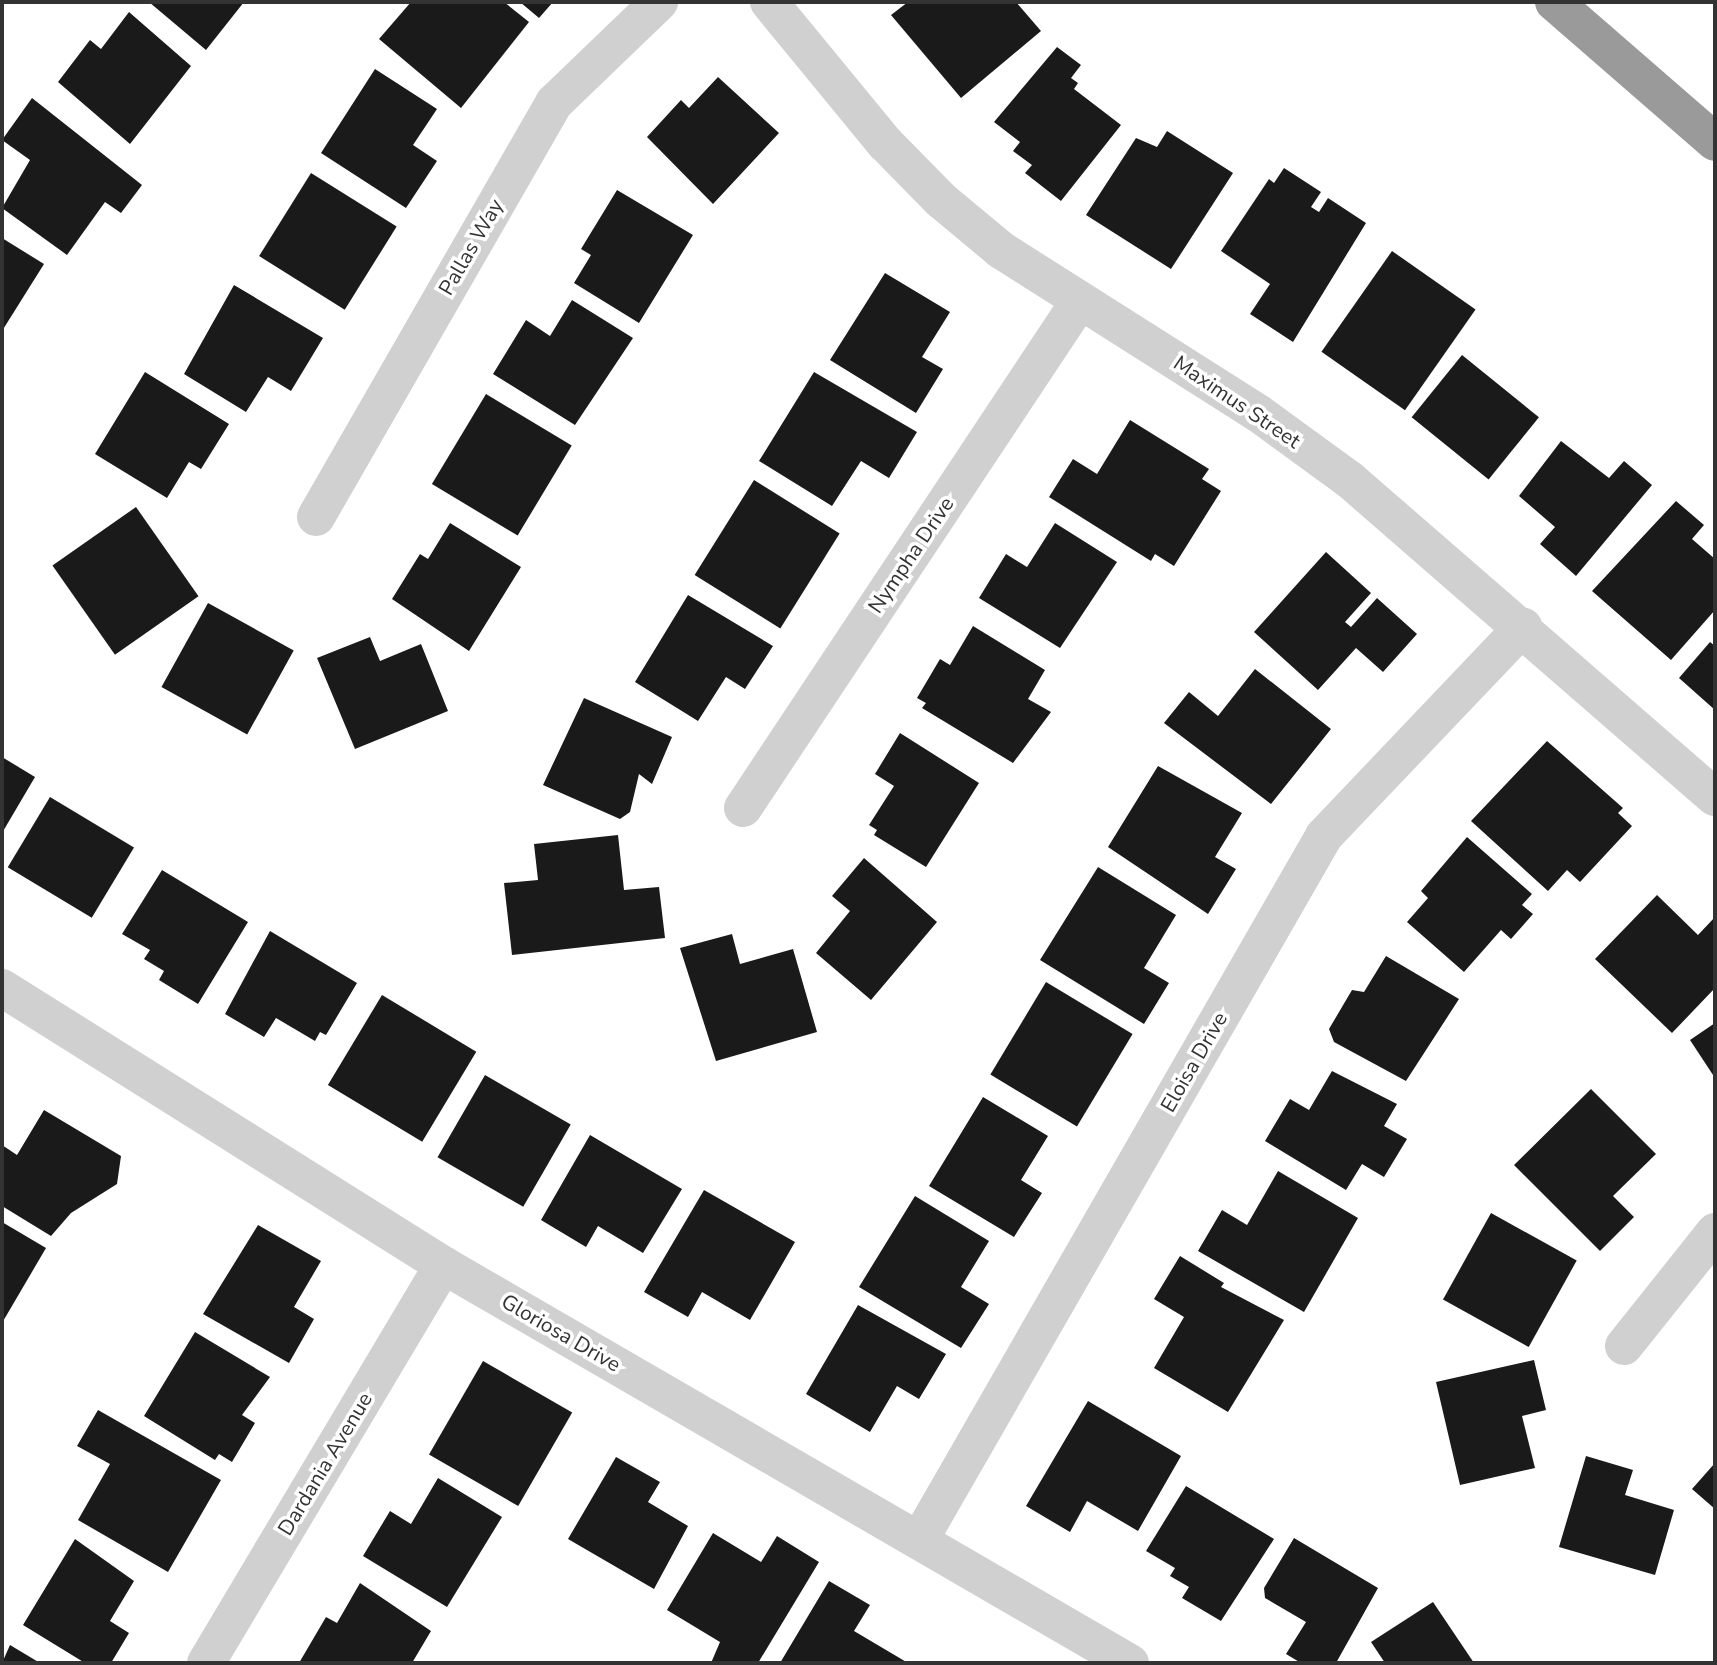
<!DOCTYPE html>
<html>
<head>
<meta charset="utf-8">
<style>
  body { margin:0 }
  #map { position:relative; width:1717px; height:1665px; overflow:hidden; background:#fff; font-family:"Nunito Sans",sans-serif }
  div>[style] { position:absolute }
  .building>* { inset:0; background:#1a1a1a; transform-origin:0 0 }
  .minor>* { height:38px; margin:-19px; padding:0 19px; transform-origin:19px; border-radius:19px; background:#d0d0d0 }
  .highway>* { height:38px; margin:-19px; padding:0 19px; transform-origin:19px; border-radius:19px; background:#9a9a9a }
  span { translate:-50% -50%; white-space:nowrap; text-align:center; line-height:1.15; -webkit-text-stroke:7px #fff; paint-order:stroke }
  .street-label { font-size:21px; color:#333 }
  .frame { position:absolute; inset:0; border:4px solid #333; pointer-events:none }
</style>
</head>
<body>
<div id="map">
  <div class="building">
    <i style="clip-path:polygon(149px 2px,244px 2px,206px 50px)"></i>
    <i style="clip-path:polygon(411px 2px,504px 2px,529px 22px,461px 108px,379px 39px)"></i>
    <i style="clip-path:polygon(520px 2px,553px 2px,539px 18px)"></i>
    <i style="clip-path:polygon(908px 2px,1016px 2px,1041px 31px,961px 98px,891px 15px)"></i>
    <i style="clip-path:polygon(129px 12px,191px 66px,130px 144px,58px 82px,90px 40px,101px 49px)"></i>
    <i style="clip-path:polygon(1057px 47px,1081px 65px,1071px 78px,1078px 83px,1074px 89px,1121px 125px,1061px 201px,1025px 173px,1032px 165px,1013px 151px,1020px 142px,994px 122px)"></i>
    <i style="clip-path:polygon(375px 69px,437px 109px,413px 145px,437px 161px,406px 208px,321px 153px)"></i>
    <i style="clip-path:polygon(718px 77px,779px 133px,713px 204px,647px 137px,681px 100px,689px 108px)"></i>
    <i style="clip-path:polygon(32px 98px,142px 185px,121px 213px,105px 202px,67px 255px,2px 208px,30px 160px,2px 140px)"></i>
    <i style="clip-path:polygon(1167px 131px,1233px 173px,1171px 269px,1086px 215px,1136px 138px,1157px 147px)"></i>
    <i style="clip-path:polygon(1284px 168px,1321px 192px,1311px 207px,1319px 212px,1328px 198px,1366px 223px,1293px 342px,1250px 314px,1270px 284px,1221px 251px,1269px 179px,1274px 183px)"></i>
    <i style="left:311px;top:173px;width:101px;height:98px;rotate:32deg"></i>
    <i style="clip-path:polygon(617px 190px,693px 235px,639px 323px,574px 283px,591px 255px,581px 249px)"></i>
    <i style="clip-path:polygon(2px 238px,44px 264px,2px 331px)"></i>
    <i style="left:1392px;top:251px;width:102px;height:123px;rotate:35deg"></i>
    <i style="clip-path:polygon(885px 273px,950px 312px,922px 357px,943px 369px,916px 413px,830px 360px)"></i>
    <i style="clip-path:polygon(234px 285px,323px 338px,291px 391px,268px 377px,246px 412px,184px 374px)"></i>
    <i style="clip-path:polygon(572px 300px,633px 338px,575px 425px,493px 374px,526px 320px,550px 336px)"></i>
    <i style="left:1462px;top:355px;width:99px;height:80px;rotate:39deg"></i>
    <i style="clip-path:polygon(145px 372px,229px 424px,201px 469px,189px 462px,167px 498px,95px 454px)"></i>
    <i style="clip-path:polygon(814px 372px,917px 432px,889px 478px,861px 461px,832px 506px,759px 461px)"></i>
    <i style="left:486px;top:394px;width:100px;height:105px;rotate:31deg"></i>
    <i style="clip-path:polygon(1130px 420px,1209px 469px,1202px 479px,1221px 491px,1174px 566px,1155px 554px,1151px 561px,1049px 497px,1073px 459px,1097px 474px)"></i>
    <i style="clip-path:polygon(1561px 441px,1609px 478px,1624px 461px,1652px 485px,1576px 576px,1540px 544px,1555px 527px,1519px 496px)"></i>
    <i style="left:754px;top:480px;width:101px;height:112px;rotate:32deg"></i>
    <i style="clip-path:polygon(1676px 501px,1704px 525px,1692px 539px,1715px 559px,1715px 610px,1671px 660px,1592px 591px)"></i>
    <i style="left:136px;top:507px;width:109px;height:102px;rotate:55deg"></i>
    <i style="clip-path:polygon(450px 523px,521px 567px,469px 651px,392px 599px,420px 554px,428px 559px)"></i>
    <i style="clip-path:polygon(1055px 523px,1117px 562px,1060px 648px,979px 598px,1006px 554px,1027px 567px)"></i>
    <i style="clip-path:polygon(1326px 552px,1371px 593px,1345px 622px,1351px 627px,1377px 598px,1417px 634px,1383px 672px,1356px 648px,1318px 690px,1254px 632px)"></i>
    <i style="clip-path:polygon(688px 595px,773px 646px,745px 689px,726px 677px,698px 721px,635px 682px)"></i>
    <i style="left:208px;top:603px;width:98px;height:96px;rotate:29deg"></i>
    <i style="clip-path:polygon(973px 626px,1045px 670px,1028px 699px,1051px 712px,1013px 763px,922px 708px,926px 703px,917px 698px,940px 659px,950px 665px)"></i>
    <i style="clip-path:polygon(370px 637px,380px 661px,421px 644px,448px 711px,355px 749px,317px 658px)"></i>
    <i style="clip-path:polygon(1710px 642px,1715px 646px,1715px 710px,1679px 678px)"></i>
    <i style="clip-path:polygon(1255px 669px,1331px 729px,1271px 804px,1164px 723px,1189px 692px,1218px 716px)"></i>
    <i style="clip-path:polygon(584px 698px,672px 737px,652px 784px,639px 774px,630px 812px,620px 819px,543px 785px)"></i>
    <i style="clip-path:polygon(900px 733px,979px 783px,926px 867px,874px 835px,877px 830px,869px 825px,894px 786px,875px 774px)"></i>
    <i style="clip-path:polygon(1547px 741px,1623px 808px,1618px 813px,1632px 826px,1580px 882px,1567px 870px,1548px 891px,1471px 821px)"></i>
    <i style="clip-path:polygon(2px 757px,35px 777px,2px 833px)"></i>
    <i style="clip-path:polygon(1158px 766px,1242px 813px,1215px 857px,1236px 869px,1208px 914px,1108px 847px)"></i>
    <i style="left:50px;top:797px;width:98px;height:82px;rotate:31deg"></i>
    <i style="clip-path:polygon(618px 835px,624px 890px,659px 887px,665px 938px,512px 955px,504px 883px,538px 880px,534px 844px)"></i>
    <i style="clip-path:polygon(1467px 837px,1532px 894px,1522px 905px,1533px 914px,1511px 939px,1501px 930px,1464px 972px,1407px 922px,1428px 898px,1421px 891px)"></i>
    <i style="clip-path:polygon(864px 858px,937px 922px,871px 1000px,816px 953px,850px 911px,832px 896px)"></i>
    <i style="clip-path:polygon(1098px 867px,1176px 915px,1144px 968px,1169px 983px,1144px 1024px,1040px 960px)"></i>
    <i style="clip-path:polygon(162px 870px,248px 922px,198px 1004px,159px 980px,164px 971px,144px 959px,150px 950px,122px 934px)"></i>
    <i style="clip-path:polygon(1657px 895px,1698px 935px,1715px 917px,1715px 988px,1672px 1033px,1595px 959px)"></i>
    <i style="clip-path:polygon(270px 931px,357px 983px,326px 1035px,320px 1032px,315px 1041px,276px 1018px,264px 1037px,225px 1014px)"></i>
    <i style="clip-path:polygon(732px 934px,740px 964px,793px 949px,817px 1032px,716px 1061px,680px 948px)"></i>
    <i style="clip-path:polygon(1386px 956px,1459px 999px,1406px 1081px,1334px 1042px,1329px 1029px,1352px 990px,1364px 992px)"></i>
    <i style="left:1046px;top:982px;width:101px;height:108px;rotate:31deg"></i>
    <i style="left:382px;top:995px;width:110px;height:105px;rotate:31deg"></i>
    <i style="clip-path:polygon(1715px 1023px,1715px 1078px,1690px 1040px)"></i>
    <i style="clip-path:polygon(1332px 1071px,1397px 1104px,1384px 1126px,1407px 1139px,1384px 1177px,1362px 1164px,1346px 1190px,1265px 1141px,1290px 1099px,1309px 1110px)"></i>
    <i style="left:485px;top:1075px;width:99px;height:95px;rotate:30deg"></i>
    <i style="clip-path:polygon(1591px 1089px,1656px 1154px,1613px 1196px,1634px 1217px,1600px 1251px,1514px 1165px)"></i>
    <i style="clip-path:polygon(983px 1097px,1048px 1136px,1021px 1180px,1042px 1193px,1014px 1237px,929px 1186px)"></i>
    <i style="clip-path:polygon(44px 1110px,121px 1156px,117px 1184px,71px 1213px,51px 1236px,2px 1206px,2px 1145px,17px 1155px)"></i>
    <i style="clip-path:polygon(590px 1135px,682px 1189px,643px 1253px,598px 1226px,586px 1247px,541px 1220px)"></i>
    <i style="clip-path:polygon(1278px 1171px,1358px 1218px,1304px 1312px,1198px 1251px,1222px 1210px,1247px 1225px)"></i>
    <i style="clip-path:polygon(704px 1190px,795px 1242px,750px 1320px,702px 1292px,688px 1317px,644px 1292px)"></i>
    <i style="clip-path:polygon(915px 1196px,989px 1241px,961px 1287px,989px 1304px,961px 1348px,859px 1287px)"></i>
    <i style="left:1491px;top:1213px;width:98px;height:99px;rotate:29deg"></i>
    <i style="clip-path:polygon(2px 1222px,46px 1248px,2px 1323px)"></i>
    <i style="clip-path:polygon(258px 1225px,321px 1261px,294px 1307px,314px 1319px,289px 1363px,203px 1314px)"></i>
    <i style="clip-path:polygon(1180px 1256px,1224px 1283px,1221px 1287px,1284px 1320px,1228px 1412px,1154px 1368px,1184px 1317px,1154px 1299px)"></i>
    <i style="clip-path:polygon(858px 1305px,946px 1354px,919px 1399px,897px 1386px,870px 1432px,806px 1394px)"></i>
    <i style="clip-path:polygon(195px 1332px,270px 1377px,242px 1415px,255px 1423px,232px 1462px,219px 1454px,215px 1460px,144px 1416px)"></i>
    <i style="clip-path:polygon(1534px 1360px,1546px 1410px,1522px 1416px,1535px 1468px,1460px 1485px,1436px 1382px)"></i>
    <i style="left:483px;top:1361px;width:103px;height:108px;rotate:30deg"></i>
    <i style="clip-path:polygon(1088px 1401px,1181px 1456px,1138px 1531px,1087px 1501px,1070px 1532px,1026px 1506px)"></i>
    <i style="clip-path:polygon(98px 1410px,221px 1480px,168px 1572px,78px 1520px,110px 1464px,77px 1446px)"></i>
    <i style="clip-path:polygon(1586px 1456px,1633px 1470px,1625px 1495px,1674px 1510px,1655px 1575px,1559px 1547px)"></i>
    <i style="clip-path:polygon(616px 1457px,660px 1482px,648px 1502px,688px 1526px,654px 1589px,568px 1539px)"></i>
    <i style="clip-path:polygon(1715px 1463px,1715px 1509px,1692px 1489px)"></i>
    <i style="clip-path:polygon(438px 1478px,502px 1517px,447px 1607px,363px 1556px,390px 1511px,411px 1524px)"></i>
    <i style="clip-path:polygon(1186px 1486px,1274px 1539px,1221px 1621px,1182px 1598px,1189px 1587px,1170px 1576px,1175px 1568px,1146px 1551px)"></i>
    <i style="clip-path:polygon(713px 1533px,761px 1562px,777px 1536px,819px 1562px,758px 1663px,711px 1663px,720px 1642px,667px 1610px)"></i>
    <i style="clip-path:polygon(1294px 1538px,1378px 1588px,1336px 1663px,1301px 1663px,1286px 1654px,1306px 1622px,1265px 1598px,1264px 1588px)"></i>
    <i style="clip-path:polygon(75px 1539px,134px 1581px,110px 1621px,129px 1633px,111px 1663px,85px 1663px,23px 1625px)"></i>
    <i style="clip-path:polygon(829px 1581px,870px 1605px,854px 1631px,908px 1663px,780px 1663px)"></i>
    <i style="clip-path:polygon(360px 1583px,431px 1631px,412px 1663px,299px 1663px,326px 1617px,337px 1623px)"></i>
    <i style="clip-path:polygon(1433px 1602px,1474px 1663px,1385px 1663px,1371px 1642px)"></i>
    <i style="clip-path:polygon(10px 1645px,40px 1663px,2px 1663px)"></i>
  </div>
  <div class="minor">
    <i style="left:769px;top:2px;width:183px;rotate:50.6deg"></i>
    <i style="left:885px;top:143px;width:80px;rotate:45.5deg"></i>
    <i style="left:941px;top:200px;width:78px;rotate:39.8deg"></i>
    <i style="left:1001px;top:250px;width:304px;rotate:32.4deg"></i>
    <i style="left:1258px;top:413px;width:114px;rotate:36.1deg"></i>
    <i style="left:1350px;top:480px;width:483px;rotate:41deg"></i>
    <i style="left:316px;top:517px;width:478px;rotate:-60.1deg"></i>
    <i style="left:554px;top:103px;width:146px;rotate:-43.9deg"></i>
    <i style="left:743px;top:808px;width:607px;rotate:-56.41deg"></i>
    <i style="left:2px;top:988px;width:521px;rotate:32.13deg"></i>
    <i style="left:443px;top:1265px;width:794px;rotate:30.09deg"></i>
    <i style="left:1624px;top:1346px;width:146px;rotate:-51.4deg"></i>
    <i style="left:920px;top:1539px;width:811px;rotate:-60.11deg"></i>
    <i style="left:1324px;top:836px;width:289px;rotate:-46.4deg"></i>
    <i style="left:206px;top:1663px;width:463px;rotate:-59.2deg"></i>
  </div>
  <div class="highway">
    <i style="left:1554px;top:2px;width:213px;rotate:41deg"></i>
  </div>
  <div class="street-label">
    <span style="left:471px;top:247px;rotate:-60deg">Pallas Way</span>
    <span style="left:1237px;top:402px;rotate:34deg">Maximus Street</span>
    <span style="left:911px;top:555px;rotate:-56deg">Nympha Drive</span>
    <span style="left:1194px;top:1062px;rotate:-60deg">Eloisa Drive</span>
    <span style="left:561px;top:1333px;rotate:30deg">Gloriosa Drive</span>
    <span style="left:325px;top:1464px;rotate:-59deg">Dardania Avenue</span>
  </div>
  <div class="frame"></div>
</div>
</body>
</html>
